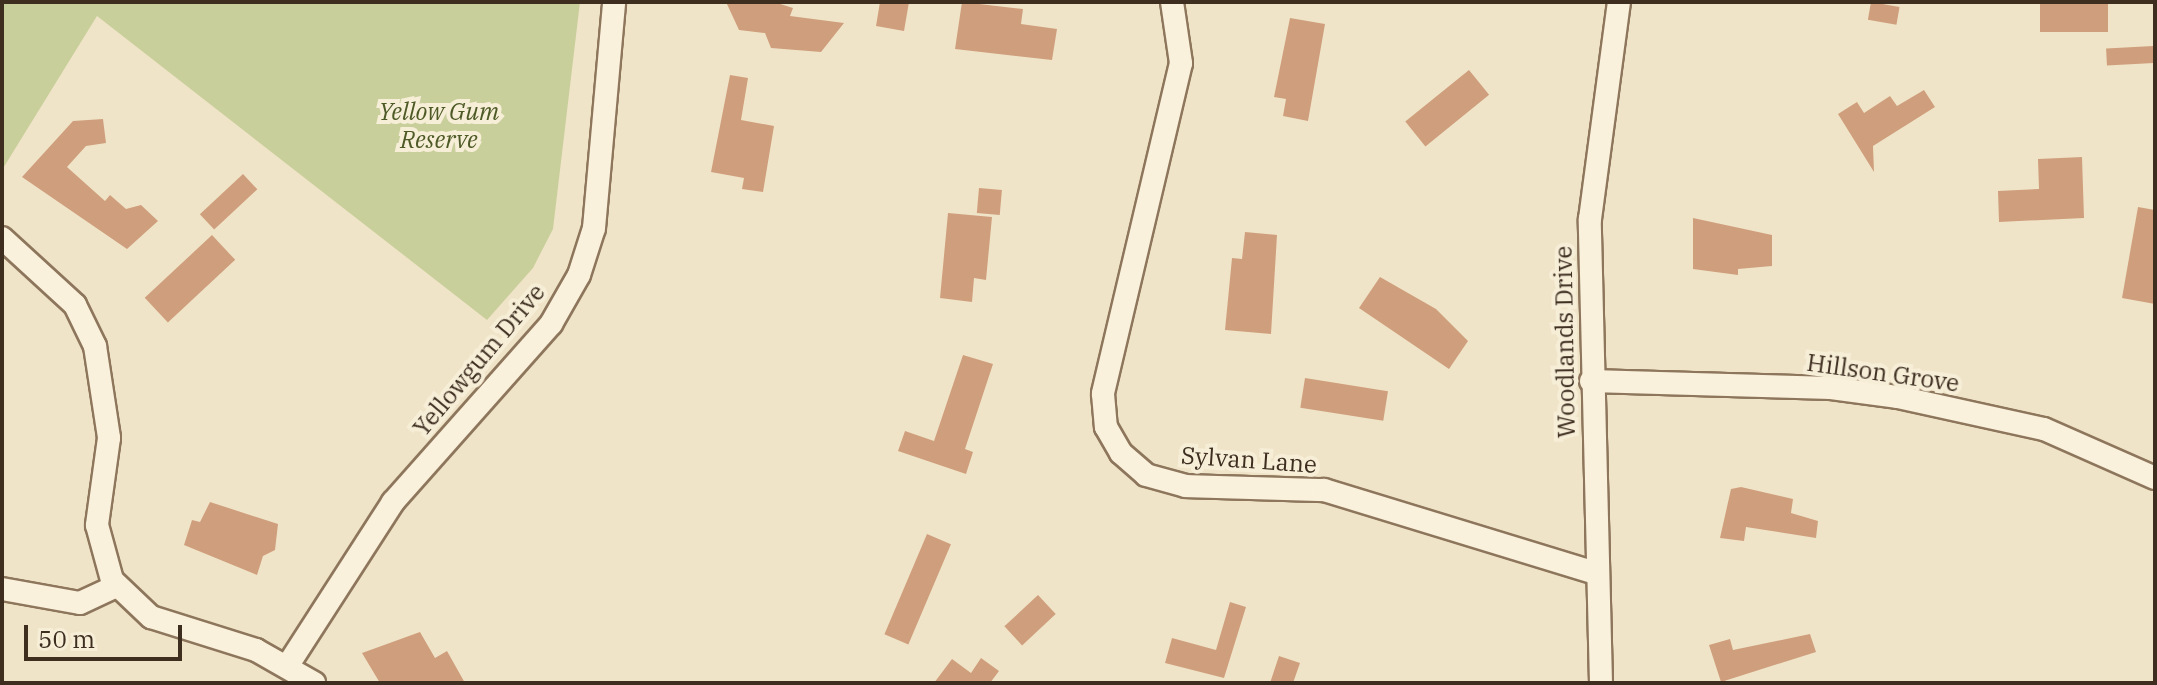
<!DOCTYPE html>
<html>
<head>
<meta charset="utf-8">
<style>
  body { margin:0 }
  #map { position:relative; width:2157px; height:685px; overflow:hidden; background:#f0e4c8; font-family:"IBM Plex Serif",serif }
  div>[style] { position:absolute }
  .green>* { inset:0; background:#c9cf9b }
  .building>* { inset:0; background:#cf9f7d; transform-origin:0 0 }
  .roads { filter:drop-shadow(2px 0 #8d765c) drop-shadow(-2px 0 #8d765c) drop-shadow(0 2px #8d765c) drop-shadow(0 -2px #8d765c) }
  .minor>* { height:22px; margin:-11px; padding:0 11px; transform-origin:11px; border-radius:11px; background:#faf1dc }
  span { translate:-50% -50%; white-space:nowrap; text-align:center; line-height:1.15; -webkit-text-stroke:8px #f7eed8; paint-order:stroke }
  .park-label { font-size:24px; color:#4d5a26; font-style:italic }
  .street-label { font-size:24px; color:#3d2e20 }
  .frame { position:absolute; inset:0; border:4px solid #3d2e20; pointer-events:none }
  .scale { position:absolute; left:24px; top:625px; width:158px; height:36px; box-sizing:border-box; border:4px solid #3d2e20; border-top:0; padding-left:10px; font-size:24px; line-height:28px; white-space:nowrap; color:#3d2e20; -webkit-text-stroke:6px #f7eed8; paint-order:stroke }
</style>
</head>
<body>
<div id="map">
  <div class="green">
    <i style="clip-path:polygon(2px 2px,580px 2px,553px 229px,533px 268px,487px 320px,97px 16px,2px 170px)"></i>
  </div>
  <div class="building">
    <i style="clip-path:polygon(726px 2px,774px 2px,793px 8px,790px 16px,844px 23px,821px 52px,771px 48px,765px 33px,739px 30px)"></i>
    <i style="clip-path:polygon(880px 2px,909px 2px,904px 31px,876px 26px)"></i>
    <i style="clip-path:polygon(962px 2px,1023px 9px,1021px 24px,1057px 29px,1052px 60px,955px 49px)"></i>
    <i style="left:1871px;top:2px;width:29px;height:18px;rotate:10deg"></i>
    <i style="left:2040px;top:2px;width:68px;height:30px"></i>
    <i style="clip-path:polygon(1290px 18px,1325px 24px,1308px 121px,1283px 116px,1286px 99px,1274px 97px)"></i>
    <i style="left:2153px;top:46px;width:17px;height:47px;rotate:87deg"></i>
    <i style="left:1469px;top:70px;width:32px;height:82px;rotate:51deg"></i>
    <i style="clip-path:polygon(730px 75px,748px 78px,741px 120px,774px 126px,763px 192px,742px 189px,744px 178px,711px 172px)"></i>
    <i style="clip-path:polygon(1924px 90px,1935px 107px,1873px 146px,1874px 172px,1838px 114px,1857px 102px,1864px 113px,1890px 96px,1897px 106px)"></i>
    <i style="clip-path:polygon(103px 119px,106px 143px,86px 146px,67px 167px,105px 201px,110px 195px,126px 209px,141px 205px,158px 221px,127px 249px,22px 177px,73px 121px)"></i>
    <i style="clip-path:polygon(2082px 157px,2084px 218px,1999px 222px,1998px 191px,2039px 189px,2038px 159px)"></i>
    <i style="left:243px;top:174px;width:21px;height:59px;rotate:47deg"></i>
    <i style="left:979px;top:188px;width:23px;height:25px;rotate:5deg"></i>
    <i style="clip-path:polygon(2138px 207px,2155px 210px,2155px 304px,2122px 298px)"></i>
    <i style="clip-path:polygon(948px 213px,992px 217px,986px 280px,974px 278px,972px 302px,940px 298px)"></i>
    <i style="clip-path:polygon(1693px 218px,1772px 235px,1772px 266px,1738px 269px,1738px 275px,1693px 269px)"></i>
    <i style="clip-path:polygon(1245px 232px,1277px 235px,1271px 334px,1225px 330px,1232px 258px,1242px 259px)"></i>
    <i style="left:212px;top:235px;width:34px;height:92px;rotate:47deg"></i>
    <i style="clip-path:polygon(1380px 277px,1436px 309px,1468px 341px,1449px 369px,1359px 308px)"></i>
    <i style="clip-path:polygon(963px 355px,993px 364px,965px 449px,973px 452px,966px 474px,898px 451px,905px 431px,934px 441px)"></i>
    <i style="left:1305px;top:378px;width:84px;height:30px;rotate:9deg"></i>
    <i style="clip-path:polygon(1741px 487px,1793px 499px,1791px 513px,1818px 521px,1816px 538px,1746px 527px,1744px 541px,1720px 538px,1731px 489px)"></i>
    <i style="clip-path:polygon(210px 502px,278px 524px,275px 550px,263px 556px,257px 575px,184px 545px,192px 520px,200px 522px)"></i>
    <i style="left:927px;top:534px;width:26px;height:109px;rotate:23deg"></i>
    <i style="left:1038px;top:595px;width:26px;height:46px;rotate:47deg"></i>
    <i style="clip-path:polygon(1230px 602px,1246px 607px,1224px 678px,1165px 663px,1172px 638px,1216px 650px)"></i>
    <i style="clip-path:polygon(420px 632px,435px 658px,447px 651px,465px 683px,380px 683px,362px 653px)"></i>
    <i style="clip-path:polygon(1810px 634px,1816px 652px,1721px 682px,1709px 645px,1730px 639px,1733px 650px)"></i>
    <i style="clip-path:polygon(1279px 656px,1300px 663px,1293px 683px,1270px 683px)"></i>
    <i style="clip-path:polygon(981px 658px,999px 671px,990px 683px,934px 683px,952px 659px,971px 673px)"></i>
  </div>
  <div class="roads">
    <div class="minor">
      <i style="left:1172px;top:2px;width:62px;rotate:81.6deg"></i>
      <i style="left:1181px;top:63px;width:340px;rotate:103.3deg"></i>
      <i style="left:1103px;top:394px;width:33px;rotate:85deg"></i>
      <i style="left:1106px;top:427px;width:30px;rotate:60deg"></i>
      <i style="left:1121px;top:453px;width:33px;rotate:41deg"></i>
      <i style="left:1146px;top:475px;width:41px;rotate:15.4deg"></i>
      <i style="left:1186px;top:486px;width:138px;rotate:1.7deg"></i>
      <i style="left:1324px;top:490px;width:284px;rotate:17deg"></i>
      <i style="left:2px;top:238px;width:99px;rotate:42.5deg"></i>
      <i style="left:75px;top:305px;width:46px;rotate:64deg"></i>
      <i style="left:95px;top:346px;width:93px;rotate:81.3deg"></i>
      <i style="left:109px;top:438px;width:88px;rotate:97.9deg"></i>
      <i style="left:97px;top:525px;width:57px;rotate:74.7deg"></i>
      <i style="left:112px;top:580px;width:54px;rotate:43.5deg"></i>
      <i style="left:151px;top:617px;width:110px;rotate:17.4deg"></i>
      <i style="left:256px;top:650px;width:67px;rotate:29.6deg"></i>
      <i style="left:1591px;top:381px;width:240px;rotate:1.7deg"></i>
      <i style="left:1831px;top:388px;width:68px;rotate:7.7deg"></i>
      <i style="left:1898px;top:397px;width:149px;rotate:12.4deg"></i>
      <i style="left:2044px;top:429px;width:121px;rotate:23.8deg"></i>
      <i style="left:2px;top:589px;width:79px;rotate:10.2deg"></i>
      <i style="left:80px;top:603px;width:40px;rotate:-25deg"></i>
      <i style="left:288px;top:665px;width:194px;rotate:-57.2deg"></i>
      <i style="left:393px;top:502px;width:238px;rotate:-48.4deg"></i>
      <i style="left:551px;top:324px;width:56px;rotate:-60.3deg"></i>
      <i style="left:579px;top:275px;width:49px;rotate:-72.3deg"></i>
      <i style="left:594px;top:228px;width:227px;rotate:-84.9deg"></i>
      <i style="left:1601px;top:683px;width:464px;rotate:-91.4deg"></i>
      <i style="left:1590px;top:219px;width:219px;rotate:-82.4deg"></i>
    </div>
  </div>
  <div class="park-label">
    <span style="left:439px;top:126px">Yellow Gum<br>Reserve</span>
  </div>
  <div class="street-label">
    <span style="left:1565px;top:342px;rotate:-91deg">Woodlands Drive</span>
    <span style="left:479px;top:360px;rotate:-50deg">Yellowgum Drive</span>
    <span style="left:1883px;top:373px;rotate:8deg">Hillson Grove</span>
    <span style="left:1249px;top:460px;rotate:4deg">Sylvan Lane</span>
  </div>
  <div class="frame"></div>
  <div class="scale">50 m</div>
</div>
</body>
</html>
